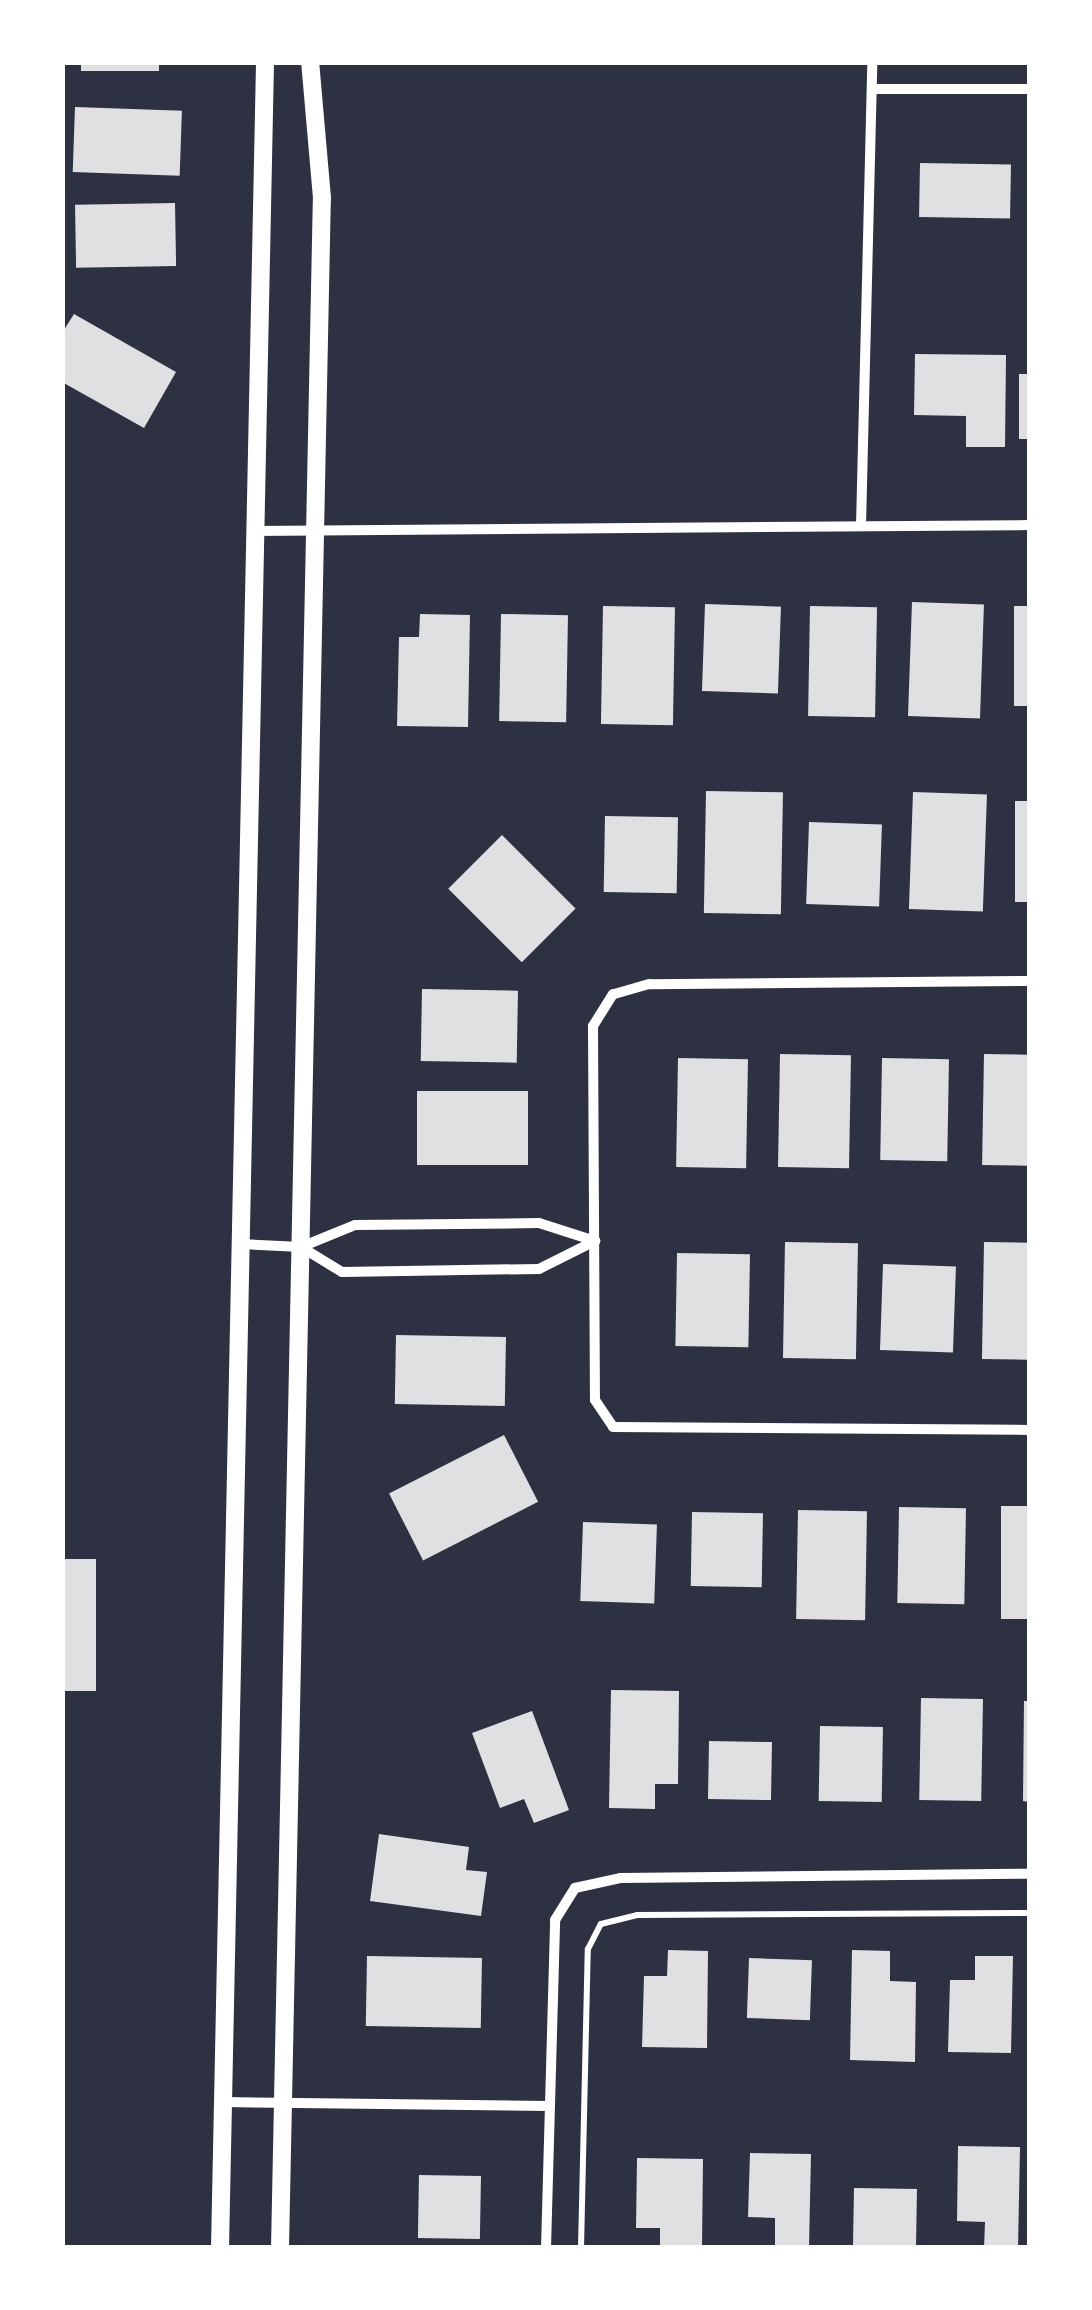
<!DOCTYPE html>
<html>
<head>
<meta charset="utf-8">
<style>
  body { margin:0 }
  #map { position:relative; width:1092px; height:2310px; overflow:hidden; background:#2d3142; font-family:"IBM Plex Sans",sans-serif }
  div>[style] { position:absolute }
  .building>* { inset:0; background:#e0e0e3; transform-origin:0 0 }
  .path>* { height:6px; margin:-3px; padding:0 3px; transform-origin:3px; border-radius:3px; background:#fff }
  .minor>* { height:10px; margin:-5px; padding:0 5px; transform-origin:5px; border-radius:5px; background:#fff }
  .tertiary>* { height:18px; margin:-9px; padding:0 9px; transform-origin:9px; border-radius:9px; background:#fff }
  span { translate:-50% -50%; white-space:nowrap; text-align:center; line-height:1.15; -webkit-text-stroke:10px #fff; paint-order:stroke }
  .frame { position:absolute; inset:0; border:65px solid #fff; pointer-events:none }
</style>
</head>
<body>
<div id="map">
  <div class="building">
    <i style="left:81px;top:62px;width:78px;height:9px"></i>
    <i style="left:75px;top:107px;width:107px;height:65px;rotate:2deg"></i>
    <i style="left:920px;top:163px;width:91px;height:54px;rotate:1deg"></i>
    <i style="left:175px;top:203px;width:63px;height:100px;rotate:89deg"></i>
    <i style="clip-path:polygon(74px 314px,176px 372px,144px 428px,62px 382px,62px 333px)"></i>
    <i style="clip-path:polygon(915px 354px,1006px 355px,1005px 447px,966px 447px,966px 416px,914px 415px)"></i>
    <i style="left:1019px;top:374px;width:11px;height:65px"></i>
    <i style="left:912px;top:602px;width:72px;height:114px;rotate:2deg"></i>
    <i style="left:705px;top:604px;width:76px;height:87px;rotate:2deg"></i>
    <i style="left:603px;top:606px;width:72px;height:118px;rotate:1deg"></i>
    <i style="left:810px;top:606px;width:67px;height:110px;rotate:1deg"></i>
    <i style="left:1014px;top:606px;width:16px;height:100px"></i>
    <i style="clip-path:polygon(420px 614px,470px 615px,468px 727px,397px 726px,399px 637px,419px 637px)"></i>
    <i style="left:501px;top:614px;width:67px;height:107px;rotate:1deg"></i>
    <i style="left:706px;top:791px;width:77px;height:122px;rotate:1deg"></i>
    <i style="left:913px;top:792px;width:74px;height:117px;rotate:2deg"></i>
    <i style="left:1015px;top:801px;width:15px;height:101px"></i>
    <i style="left:605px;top:816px;width:73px;height:76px;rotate:1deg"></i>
    <i style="left:809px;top:822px;width:73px;height:82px;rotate:2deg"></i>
    <i style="left:502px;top:835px;width:104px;height:76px;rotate:45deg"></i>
    <i style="left:422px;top:989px;width:96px;height:72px;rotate:1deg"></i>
    <i style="left:780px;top:1054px;width:71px;height:113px;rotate:1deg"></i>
    <i style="left:984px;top:1054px;width:46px;height:111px;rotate:1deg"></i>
    <i style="left:678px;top:1058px;width:70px;height:109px;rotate:1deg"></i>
    <i style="left:882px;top:1058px;width:67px;height:102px;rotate:1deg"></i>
    <i style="left:417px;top:1091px;width:111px;height:74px"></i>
    <i style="left:785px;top:1242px;width:73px;height:116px;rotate:1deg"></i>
    <i style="left:984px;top:1242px;width:46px;height:117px;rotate:1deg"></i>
    <i style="left:677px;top:1253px;width:73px;height:93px;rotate:1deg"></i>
    <i style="left:883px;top:1264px;width:73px;height:86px;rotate:2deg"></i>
    <i style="left:396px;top:1335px;width:110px;height:69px;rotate:1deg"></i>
    <i style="left:504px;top:1435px;width:75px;height:129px;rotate:63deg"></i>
    <i style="left:1001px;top:1506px;width:29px;height:113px"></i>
    <i style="left:899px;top:1507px;width:67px;height:96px;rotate:1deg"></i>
    <i style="left:798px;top:1510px;width:69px;height:109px;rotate:1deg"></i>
    <i style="left:692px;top:1512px;width:71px;height:74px;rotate:1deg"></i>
    <i style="left:583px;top:1522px;width:74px;height:79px;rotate:2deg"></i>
    <i style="left:62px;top:1559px;width:34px;height:132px"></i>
    <i style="clip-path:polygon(611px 1690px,679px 1691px,678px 1784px,655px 1784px,655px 1809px,609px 1808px)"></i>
    <i style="left:921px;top:1698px;width:62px;height:102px;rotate:1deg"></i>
    <i style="clip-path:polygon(1024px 1701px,1030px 1701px,1030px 1802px,1023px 1801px)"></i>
    <i style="clip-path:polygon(532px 1711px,569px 1810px,534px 1823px,524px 1799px,500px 1808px,472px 1733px)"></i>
    <i style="left:820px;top:1726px;width:63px;height:75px;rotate:1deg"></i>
    <i style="left:709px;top:1741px;width:63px;height:58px;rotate:1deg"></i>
    <i style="clip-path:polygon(379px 1834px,469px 1847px,466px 1870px,487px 1872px,481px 1916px,370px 1901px)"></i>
    <i style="clip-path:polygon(668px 1950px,708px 1951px,707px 2048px,642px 2047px,644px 1976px,667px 1976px)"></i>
    <i style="clip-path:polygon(852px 1950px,890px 1951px,890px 1981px,916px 1982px,915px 2062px,850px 2060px)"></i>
    <i style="left:367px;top:1956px;width:115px;height:70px;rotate:1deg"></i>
    <i style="clip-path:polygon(975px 1956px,1013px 1956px,1011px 2053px,948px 2052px,950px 1980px,975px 1980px)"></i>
    <i style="left:749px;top:1958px;width:63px;height:60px;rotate:2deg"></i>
    <i style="clip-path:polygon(958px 2146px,1020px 2147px,1018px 2248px,984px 2248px,985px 2222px,957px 2221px)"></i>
    <i style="clip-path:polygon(750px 2153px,811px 2154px,809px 2248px,775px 2248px,775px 2218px,748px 2217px)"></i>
    <i style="clip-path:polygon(637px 2158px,703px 2159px,702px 2248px,660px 2248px,660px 2228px,636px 2228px)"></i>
    <i style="left:419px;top:2175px;width:62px;height:63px;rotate:1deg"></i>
    <i style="left:854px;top:2188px;width:63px;height:60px;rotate:1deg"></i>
  </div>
  <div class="path">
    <i style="left:581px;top:2248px;width:299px;rotate:-88.7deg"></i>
    <i style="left:588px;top:1949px;width:28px;rotate:-63deg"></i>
    <i style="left:601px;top:1924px;width:37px;rotate:-14deg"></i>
    <i style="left:637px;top:1915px;width:393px;rotate:-0.3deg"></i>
  </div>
  <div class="minor">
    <i style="left:872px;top:89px;width:158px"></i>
    <i style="left:861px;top:526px;width:464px;rotate:-88.6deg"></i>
    <i style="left:254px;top:531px;width:776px;rotate:-0.44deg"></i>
    <i style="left:1030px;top:981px;width:381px;rotate:179.5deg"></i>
    <i style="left:649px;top:984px;width:37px;rotate:164deg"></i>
    <i style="left:613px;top:994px;width:38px;rotate:122deg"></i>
    <i style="left:593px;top:1026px;width:374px;rotate:89.7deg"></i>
    <i style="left:595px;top:1400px;width:32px;rotate:56deg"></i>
    <i style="left:613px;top:1427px;width:417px;rotate:0.4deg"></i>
    <i style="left:240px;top:1244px;width:61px;rotate:2.8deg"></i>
    <i style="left:301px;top:1247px;width:48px;rotate:31.4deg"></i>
    <i style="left:342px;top:1272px;width:197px;rotate:-0.9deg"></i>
    <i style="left:539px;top:1269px;width:63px;rotate:-26.6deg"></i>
    <i style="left:301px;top:1247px;width:58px;rotate:-22.2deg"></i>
    <i style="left:355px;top:1225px;width:184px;rotate:-0.6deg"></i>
    <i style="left:539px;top:1223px;width:59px;rotate:17.8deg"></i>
    <i style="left:223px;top:2102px;width:325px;rotate:0.7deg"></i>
    <i style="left:546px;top:2248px;width:328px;rotate:-88.4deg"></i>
    <i style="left:555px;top:1920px;width:38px;rotate:-58deg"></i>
    <i style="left:575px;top:1888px;width:46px;rotate:-12.5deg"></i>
    <i style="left:620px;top:1878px;width:410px;rotate:-0.6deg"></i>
  </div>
  <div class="tertiary">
    <i style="left:220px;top:2248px;width:2186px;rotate:-88.82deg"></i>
    <i style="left:280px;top:2248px;width:2050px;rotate:-88.83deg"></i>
    <i style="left:322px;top:198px;width:137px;rotate:-95deg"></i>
  </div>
  <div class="frame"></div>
</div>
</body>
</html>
